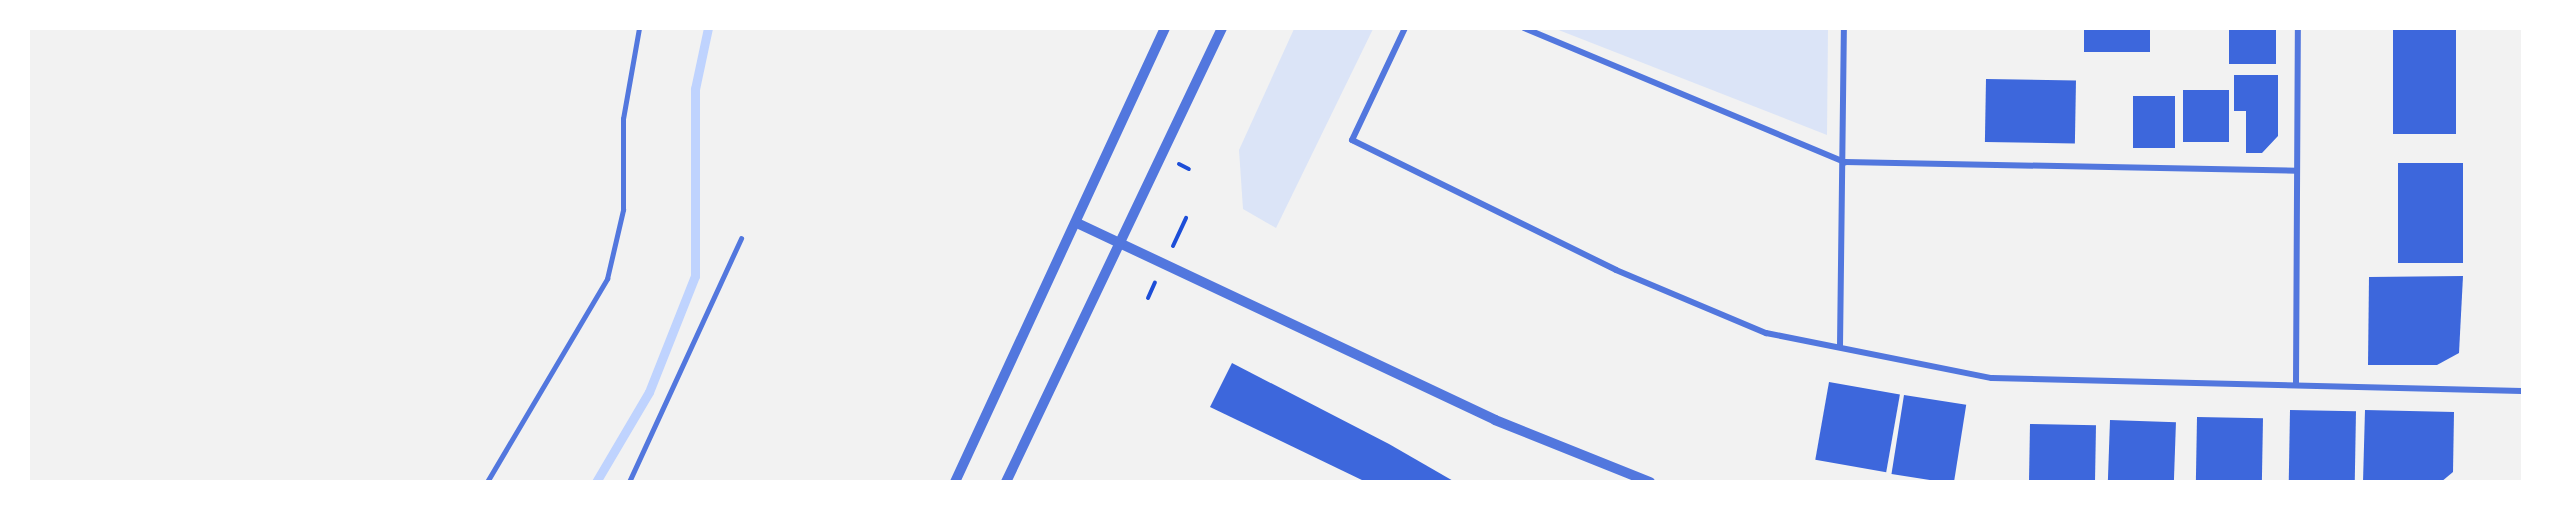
<!DOCTYPE html>
<html>
<head>
<meta charset="utf-8">
<style>
  body { margin:0 }
  #map { position:relative; width:2551px; height:510px; overflow:hidden; background:#f2f2f2; font-family:Literata,serif }
  div>[style] { position:absolute }
  .green>* { inset:0; background:#dbe4f7 }
  .stream>* { height:9px; margin:-4.5px; padding:0 4.5px; transform-origin:4.5px; border-radius:4.5px; background:#bfd3fe }
  .building>* { inset:0; background:#3d67dc; transform-origin:0 0 }
  .path>* { height:4px; margin:-2px; padding:0 2px; transform-origin:2px; border-radius:2px; background:#1d4ed8 }
  .service>* { height:4.5px; margin:-2.25px; padding:0 2.25px; transform-origin:2.25px; border-radius:2.25px; background:#5277de }
  .minor>* { height:6px; margin:-3px; padding:0 3px; transform-origin:3px; border-radius:3px; background:#5277de }
  .tertiary>* { height:10px; margin:-5px; padding:0 5px; transform-origin:5px; border-radius:5px; background:#5277de }
  span { translate:-50% -50%; white-space:nowrap; text-align:center; line-height:1.15; -webkit-text-stroke:6px #fff; paint-order:stroke }
  .frame { position:absolute; inset:0; border:30px solid #fff; pointer-events:none }
</style>
</head>
<body>
<div id="map">
  <div class="green">
    <i style="clip-path:polygon(1294px 29px,1373px 29px,1276px 228px,1243px 209px,1239px 150px)"></i>
    <i style="clip-path:polygon(1556px 29px,1828px 29px,1827px 135px)"></i>
  </div>
  <div class="stream">
    <i style="left:596px;top:482px;width:104px;rotate:-59.5deg"></i>
    <i style="left:649px;top:392px;width:125px;rotate:-68.4deg"></i>
    <i style="left:695px;top:276px;width:187px;rotate:-90deg"></i>
    <i style="left:695px;top:89px;width:62px;rotate:-78deg"></i>
  </div>
  <div class="building">
    <i style="left:2084px;top:28px;width:66px;height:24px"></i>
    <i style="left:2229px;top:28px;width:47px;height:36px"></i>
    <i style="left:2393px;top:28px;width:63px;height:106px"></i>
    <i style="clip-path:polygon(2234px 75px,2278px 75px,2278px 136px,2262px 153px,2246px 153px,2246px 111px,2234px 111px)"></i>
    <i style="left:1986px;top:79px;width:90px;height:63px;rotate:1deg"></i>
    <i style="left:2183px;top:90px;width:46px;height:52px"></i>
    <i style="left:2133px;top:96px;width:42px;height:52px"></i>
    <i style="left:2398px;top:163px;width:65px;height:100px"></i>
    <i style="clip-path:polygon(2463px 276px,2459px 353px,2437px 365px,2368px 365px,2369px 277px)"></i>
    <i style="clip-path:polygon(1232px 363px,1389px 444px,1455px 482px,1366px 482px,1210px 407px)"></i>
    <i style="left:1829px;top:382px;width:72px;height:79px;rotate:10deg"></i>
    <i style="left:1904px;top:395px;width:63px;height:80px;rotate:9deg"></i>
    <i style="left:2290px;top:410px;width:66px;height:72px;rotate:1deg"></i>
    <i style="clip-path:polygon(2365px 410px,2454px 412px,2453px 472px,2441px 482px,2363px 482px)"></i>
    <i style="left:2197px;top:417px;width:66px;height:65px;rotate:1deg"></i>
    <i style="left:2110px;top:420px;width:66px;height:62px;rotate:2deg"></i>
    <i style="left:2030px;top:424px;width:66px;height:58px;rotate:1deg"></i>
  </div>
  <div class="path">
    <i style="left:1179px;top:164px;width:11px;rotate:27deg"></i>
    <i style="left:1173px;top:246px;width:31px;rotate:-65deg"></i>
    <i style="left:1148px;top:298px;width:17px;rotate:-66deg"></i>
  </div>
  <div class="service">
    <i style="left:487px;top:482px;width:236px;rotate:-59.4deg"></i>
    <i style="left:607px;top:279px;width:71px;rotate:-76.9deg"></i>
    <i style="left:623px;top:210px;width:91px;rotate:-90deg"></i>
    <i style="left:623px;top:119px;width:92px;rotate:-80deg"></i>
    <i style="left:629px;top:482px;width:268px;rotate:-65.3deg"></i>
  </div>
  <div class="minor">
    <i style="left:1405px;top:28px;width:124px;rotate:115.3deg"></i>
    <i style="left:1352px;top:140px;width:294px;rotate:26.2deg"></i>
    <i style="left:1616px;top:270px;width:163px;rotate:22.8deg"></i>
    <i style="left:1766px;top:333px;width:230px;rotate:11.3deg"></i>
    <i style="left:1992px;top:378px;width:530px;rotate:1.41deg"></i>
    <i style="left:1524px;top:28px;width:348px;rotate:22.7deg"></i>
    <i style="left:1845px;top:162px;width:452px;rotate:1.1deg"></i>
    <i style="left:1840px;top:346px;width:318px;rotate:-89.3deg"></i>
    <i style="left:2296px;top:384px;width:356px;rotate:-89.7deg"></i>
  </div>
  <div class="tertiary">
    <i style="left:1077px;top:223px;width:462px;rotate:25.2deg"></i>
    <i style="left:1495px;top:420px;width:167px;rotate:21.8deg"></i>
    <i style="left:955px;top:482px;width:500px;rotate:-65.18deg"></i>
    <i style="left:1006px;top:482px;width:503px;rotate:-64.56deg"></i>
  </div>
  <div class="frame"></div>
</div>
</body>
</html>
